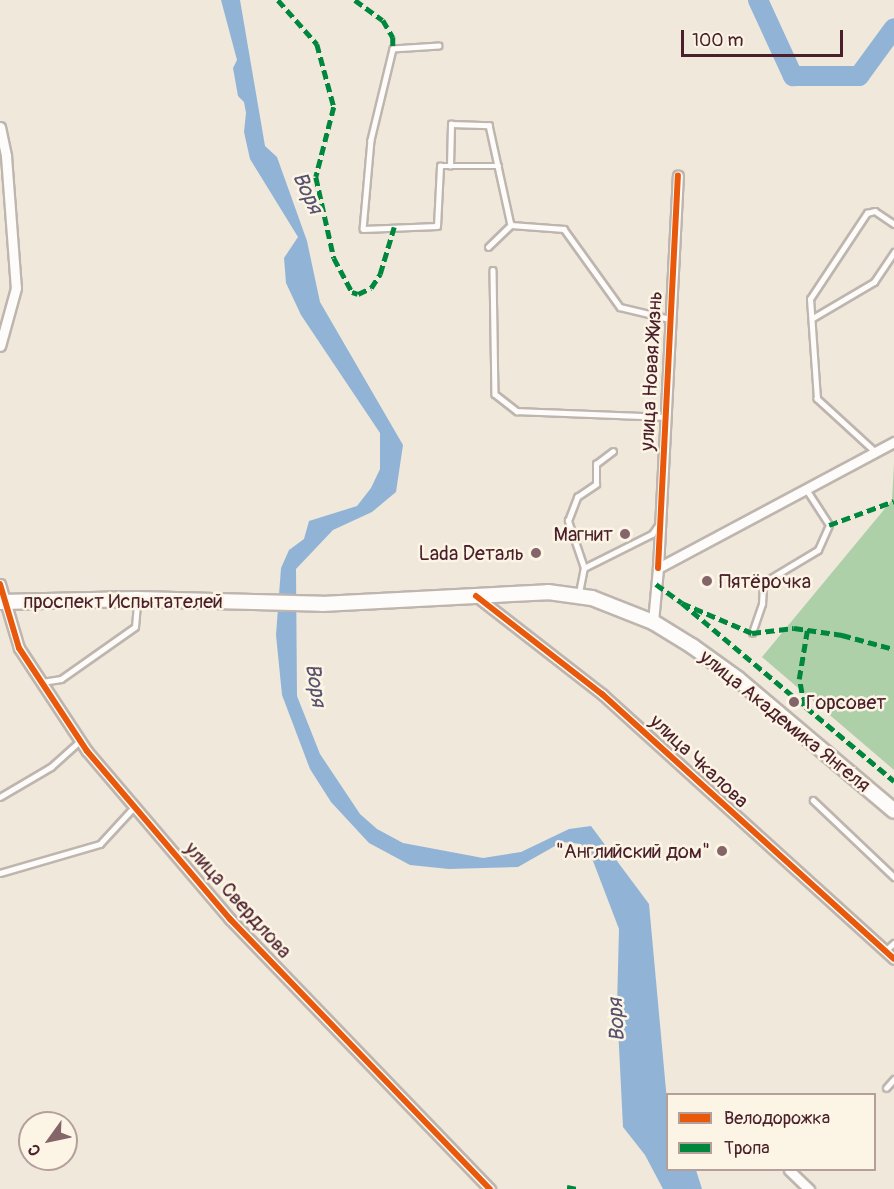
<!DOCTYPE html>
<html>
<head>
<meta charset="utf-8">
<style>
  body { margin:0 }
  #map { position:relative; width:894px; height:1189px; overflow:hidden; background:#efe8db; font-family:Pangolin,sans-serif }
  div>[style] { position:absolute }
  .forest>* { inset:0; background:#aed0a9 }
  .water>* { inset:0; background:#91b4d6 }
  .river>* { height:20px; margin:-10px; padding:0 10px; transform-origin:10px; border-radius:10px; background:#91b4d6 }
  .roads { filter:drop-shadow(2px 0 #beb5ae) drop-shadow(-2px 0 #beb5ae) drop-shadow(0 2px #beb5ae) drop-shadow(0 -2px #beb5ae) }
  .lane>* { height:4.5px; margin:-2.25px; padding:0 2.25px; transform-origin:2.25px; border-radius:2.25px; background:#fdfcfa }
  .street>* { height:9px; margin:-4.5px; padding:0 4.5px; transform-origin:4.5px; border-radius:4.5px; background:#fdfcfa }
  .secondary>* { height:14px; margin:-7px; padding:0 7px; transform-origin:7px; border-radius:7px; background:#fdfcfa }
  .quiet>* { height:4.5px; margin-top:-2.25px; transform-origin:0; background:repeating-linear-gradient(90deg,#00873e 0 9px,transparent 0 13.5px) }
  .cycleway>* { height:6px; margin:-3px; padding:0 3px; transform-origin:3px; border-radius:3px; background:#e8590c }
  .dots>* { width:16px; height:16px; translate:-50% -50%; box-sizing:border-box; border:3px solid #fcf5e5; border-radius:50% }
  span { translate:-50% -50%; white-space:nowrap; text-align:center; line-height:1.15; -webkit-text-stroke:5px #fcf5e5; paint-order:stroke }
  .street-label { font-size:20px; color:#4a1f2b }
  .poi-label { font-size:20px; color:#4a1f2b }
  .right { translate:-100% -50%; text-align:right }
  .left { translate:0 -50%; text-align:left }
  .water-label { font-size:21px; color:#56516f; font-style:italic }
  .legend { position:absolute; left:666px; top:1093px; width:210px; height:78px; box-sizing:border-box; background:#fcf5e5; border:2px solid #b59f9b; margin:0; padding:8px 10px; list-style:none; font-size:18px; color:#4a1f2b }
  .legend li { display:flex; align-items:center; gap:12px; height:30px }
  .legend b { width:30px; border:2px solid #b59f9b }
  .north { position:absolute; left:18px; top:1111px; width:60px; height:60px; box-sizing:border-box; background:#fcf5e5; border:2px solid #b59f9b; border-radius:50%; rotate:237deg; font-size:16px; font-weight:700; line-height:24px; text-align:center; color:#4a1f2b }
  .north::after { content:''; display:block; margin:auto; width:21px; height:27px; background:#846569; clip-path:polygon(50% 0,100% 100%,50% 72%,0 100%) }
  .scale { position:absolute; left:681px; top:30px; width:162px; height:27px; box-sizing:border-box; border:3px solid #4a1f2b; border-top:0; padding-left:8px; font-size:18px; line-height:21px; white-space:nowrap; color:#4a1f2b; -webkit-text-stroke:4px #fcf5e5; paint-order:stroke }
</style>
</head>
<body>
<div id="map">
  <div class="forest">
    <i style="clip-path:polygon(894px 463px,894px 770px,762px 657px,892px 500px)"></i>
  </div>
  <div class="water">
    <i style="clip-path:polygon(221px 0,240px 0,265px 146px,277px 157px,307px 241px,320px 302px,403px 445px,396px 492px,372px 512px,333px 530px,296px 569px,297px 696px,320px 754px,360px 814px,377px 829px,403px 843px,483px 858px,521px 852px,569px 829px,591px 826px,649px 904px,667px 1101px,668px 1170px,696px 1170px,702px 1189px,663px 1189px,645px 1155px,623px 1127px,617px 1007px,619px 929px,593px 861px,581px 844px,562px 842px,518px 867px,449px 869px,410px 865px,369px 843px,331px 802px,310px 769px,282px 695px,276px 635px,281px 568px,289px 550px,304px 539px,309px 521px,357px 506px,371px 488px,380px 469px,380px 433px,301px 315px,286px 283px,284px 258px,298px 237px,250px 159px,244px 132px,246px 113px,244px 102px,238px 96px,233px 68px,237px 60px)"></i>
  </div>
  <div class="river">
    <i style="left:758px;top:0;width:84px;rotate:65.3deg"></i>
    <i style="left:793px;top:76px;width:66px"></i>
    <i style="left:859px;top:76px;width:59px;rotate:-53.9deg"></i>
  </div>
  <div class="roads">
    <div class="lane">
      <i style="left:439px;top:46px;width:46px;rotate:176.3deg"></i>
      <i style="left:393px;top:49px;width:94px;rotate:103.6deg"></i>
      <i style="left:371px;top:140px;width:89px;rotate:95.1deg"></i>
      <i style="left:363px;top:229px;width:74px;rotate:-2.3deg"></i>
      <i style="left:437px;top:226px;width:60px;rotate:-87.1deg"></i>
      <i style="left:440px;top:166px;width:59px"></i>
      <i style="left:450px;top:166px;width:42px;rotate:-88.6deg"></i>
      <i style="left:451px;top:124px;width:38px;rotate:2deg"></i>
      <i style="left:489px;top:125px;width:102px;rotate:77.6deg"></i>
      <i style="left:511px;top:225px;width:53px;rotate:4.3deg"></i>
      <i style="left:564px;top:229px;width:96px;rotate:54.3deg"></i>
      <i style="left:620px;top:307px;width:51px;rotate:13.5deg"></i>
      <i style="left:488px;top:247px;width:32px;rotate:-44deg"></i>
      <i style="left:493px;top:270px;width:124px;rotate:89.1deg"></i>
      <i style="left:495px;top:394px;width:28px;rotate:38deg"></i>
      <i style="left:517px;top:411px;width:148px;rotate:2.3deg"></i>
      <i style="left:813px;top:318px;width:71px;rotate:-30.5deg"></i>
      <i style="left:874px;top:282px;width:36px;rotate:-56deg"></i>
      <i style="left:875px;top:452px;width:79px;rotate:-137.6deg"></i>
      <i style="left:817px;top:399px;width:100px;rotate:-94deg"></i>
      <i style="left:810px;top:299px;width:103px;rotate:-56.5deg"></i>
      <i style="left:867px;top:213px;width:8px;rotate:-14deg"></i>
      <i style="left:875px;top:211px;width:23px;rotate:34deg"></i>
      <i style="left:584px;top:568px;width:76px;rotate:-26.6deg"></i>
      <i style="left:652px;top:534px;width:12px;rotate:-55deg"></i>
      <i style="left:579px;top:593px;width:25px;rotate:-79deg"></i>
      <i style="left:584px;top:568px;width:50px;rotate:-108.8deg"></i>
      <i style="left:568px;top:521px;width:26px;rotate:-69deg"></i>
      <i style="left:577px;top:497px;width:23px;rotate:-34deg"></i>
      <i style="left:596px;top:484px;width:20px;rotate:-90deg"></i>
      <i style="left:596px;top:464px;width:21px;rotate:-37deg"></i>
      <i style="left:752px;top:633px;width:31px;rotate:-71deg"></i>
      <i style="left:762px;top:604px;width:21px;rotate:-87deg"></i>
      <i style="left:763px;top:583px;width:64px;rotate:-31deg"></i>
      <i style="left:818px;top:550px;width:27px;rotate:-66deg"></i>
      <i style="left:829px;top:525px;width:40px;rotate:-122.9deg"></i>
      <i style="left:42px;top:682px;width:19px;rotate:-9deg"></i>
      <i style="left:61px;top:679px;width:90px;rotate:-35.1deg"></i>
      <i style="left:135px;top:627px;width:25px;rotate:-85deg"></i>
      <i style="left:0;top:797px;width:59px;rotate:-30.5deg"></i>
      <i style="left:51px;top:767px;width:39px;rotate:-42deg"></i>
      <i style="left:813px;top:800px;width:112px;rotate:43.5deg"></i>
      <i style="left:0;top:873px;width:104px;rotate:-16.2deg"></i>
      <i style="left:100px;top:844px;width:50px;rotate:-47.4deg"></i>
      <i style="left:885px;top:951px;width:12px;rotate:-42deg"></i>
      <i style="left:886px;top:1088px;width:12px;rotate:-48deg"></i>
    </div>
    <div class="street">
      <i style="left:0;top:127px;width:30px;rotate:78deg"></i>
      <i style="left:6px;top:156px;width:132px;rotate:85.7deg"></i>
      <i style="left:16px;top:288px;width:60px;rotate:105.4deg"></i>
      <i style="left:658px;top:568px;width:393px;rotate:-87.1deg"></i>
      <i style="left:0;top:584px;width:67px;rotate:73.5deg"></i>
      <i style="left:19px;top:648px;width:123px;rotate:56.6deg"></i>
      <i style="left:87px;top:751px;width:221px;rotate:49.6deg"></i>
      <i style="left:230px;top:919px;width:375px;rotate:46.1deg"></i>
      <i style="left:476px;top:596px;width:160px;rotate:37.9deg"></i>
      <i style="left:602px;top:694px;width:394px;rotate:42.2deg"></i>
      <i style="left:653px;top:622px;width:54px;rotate:-84.7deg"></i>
      <i style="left:658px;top:568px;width:268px;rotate:-28.1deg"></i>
      <i style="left:789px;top:1170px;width:28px;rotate:44deg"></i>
    </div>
    <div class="secondary">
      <i style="left:0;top:602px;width:137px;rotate:-1.3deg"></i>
      <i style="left:137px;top:599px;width:185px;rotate:1.5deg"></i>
      <i style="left:322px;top:604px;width:226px;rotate:-3deg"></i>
      <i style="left:548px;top:592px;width:44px;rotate:7.8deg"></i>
      <i style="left:592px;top:598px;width:66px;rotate:21.5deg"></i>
      <i style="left:653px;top:622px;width:46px;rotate:31.6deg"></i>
      <i style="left:692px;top:646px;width:57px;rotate:35.7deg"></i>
      <i style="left:738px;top:679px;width:204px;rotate:40.2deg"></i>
    </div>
  </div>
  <div class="quiet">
    <i style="left:278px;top:0;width:59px;rotate:48.4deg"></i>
    <i style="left:317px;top:44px;width:65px;rotate:74.9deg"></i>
    <i style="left:334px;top:107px;width:72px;rotate:104.4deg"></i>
    <i style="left:316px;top:177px;width:83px;rotate:77.5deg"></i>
    <i style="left:334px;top:258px;width:38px;rotate:62deg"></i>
    <i style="left:352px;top:292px;width:6px;rotate:18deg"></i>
    <i style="left:358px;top:294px;width:14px;rotate:-25deg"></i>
    <i style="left:371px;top:288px;width:17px;rotate:-57deg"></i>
    <i style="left:380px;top:274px;width:49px;rotate:-73.4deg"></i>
    <i style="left:355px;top:0;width:34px;rotate:36deg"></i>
    <i style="left:383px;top:20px;width:20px;rotate:60deg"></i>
    <i style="left:393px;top:37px;width:12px;rotate:90deg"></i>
    <i style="left:829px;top:525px;width:69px;rotate:-20.3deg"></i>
    <i style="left:656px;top:584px;width:32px;rotate:36deg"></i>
    <i style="left:682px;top:603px;width:76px;rotate:23.2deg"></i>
    <i style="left:752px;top:633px;width:42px;rotate:-6.8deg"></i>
    <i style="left:794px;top:628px;width:49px;rotate:8.3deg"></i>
    <i style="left:842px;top:635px;width:54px;rotate:15.1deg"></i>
    <i style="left:682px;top:603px;width:277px;rotate:40deg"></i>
    <i style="left:804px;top:706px;width:27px;rotate:-100deg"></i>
    <i style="left:799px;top:679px;width:49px;rotate:-80.5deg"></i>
    <i style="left:567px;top:1187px;width:10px;rotate:11deg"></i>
  </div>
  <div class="cycleway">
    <i style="left:658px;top:568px;width:393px;rotate:-87.1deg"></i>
    <i style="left:0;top:584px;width:67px;rotate:73.5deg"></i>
    <i style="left:19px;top:648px;width:123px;rotate:56.6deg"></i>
    <i style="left:87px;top:751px;width:221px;rotate:49.6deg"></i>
    <i style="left:230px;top:919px;width:375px;rotate:46.1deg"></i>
    <i style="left:476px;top:596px;width:160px;rotate:37.9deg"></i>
    <i style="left:602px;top:694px;width:394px;rotate:42.2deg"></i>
  </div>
  <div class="dots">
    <i style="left:625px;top:534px;background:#846569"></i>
    <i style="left:536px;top:553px;background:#846569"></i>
    <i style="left:707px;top:581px;background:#846569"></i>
    <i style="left:794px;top:702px;background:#846569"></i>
    <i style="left:722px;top:851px;background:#846569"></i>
  </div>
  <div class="street-label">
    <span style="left:651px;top:371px;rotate:-87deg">улица Новая Жизнь</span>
    <span style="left:123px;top:601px">проспект Испытателей</span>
    <span style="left:785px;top:721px;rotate:39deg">улица Академика Янгеля</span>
    <span style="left:699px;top:761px;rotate:43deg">улица Чкалова</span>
    <span style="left:238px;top:900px;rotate:48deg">улица Свердлова</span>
  </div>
  <div class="poi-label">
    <span class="right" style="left:613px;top:534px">Магнит</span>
    <span class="right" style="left:524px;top:553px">Lada Dеталь</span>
    <span class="left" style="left:719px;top:581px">Пятёрочка</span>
    <span class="left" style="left:806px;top:702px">Горсовет</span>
    <span class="right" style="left:710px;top:851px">"Английский дом"</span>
  </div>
  <div class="water-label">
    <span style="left:307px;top:193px;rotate:65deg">Воря</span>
    <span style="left:315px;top:685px;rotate:81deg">Воря</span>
    <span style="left:617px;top:1020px;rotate:-93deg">Воря</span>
  </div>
  <ul class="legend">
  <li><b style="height:8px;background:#e8590c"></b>Велодорожка</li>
  <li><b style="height:8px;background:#00873e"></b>Тропа</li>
  </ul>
  <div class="north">С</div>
  <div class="scale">100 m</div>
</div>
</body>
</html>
